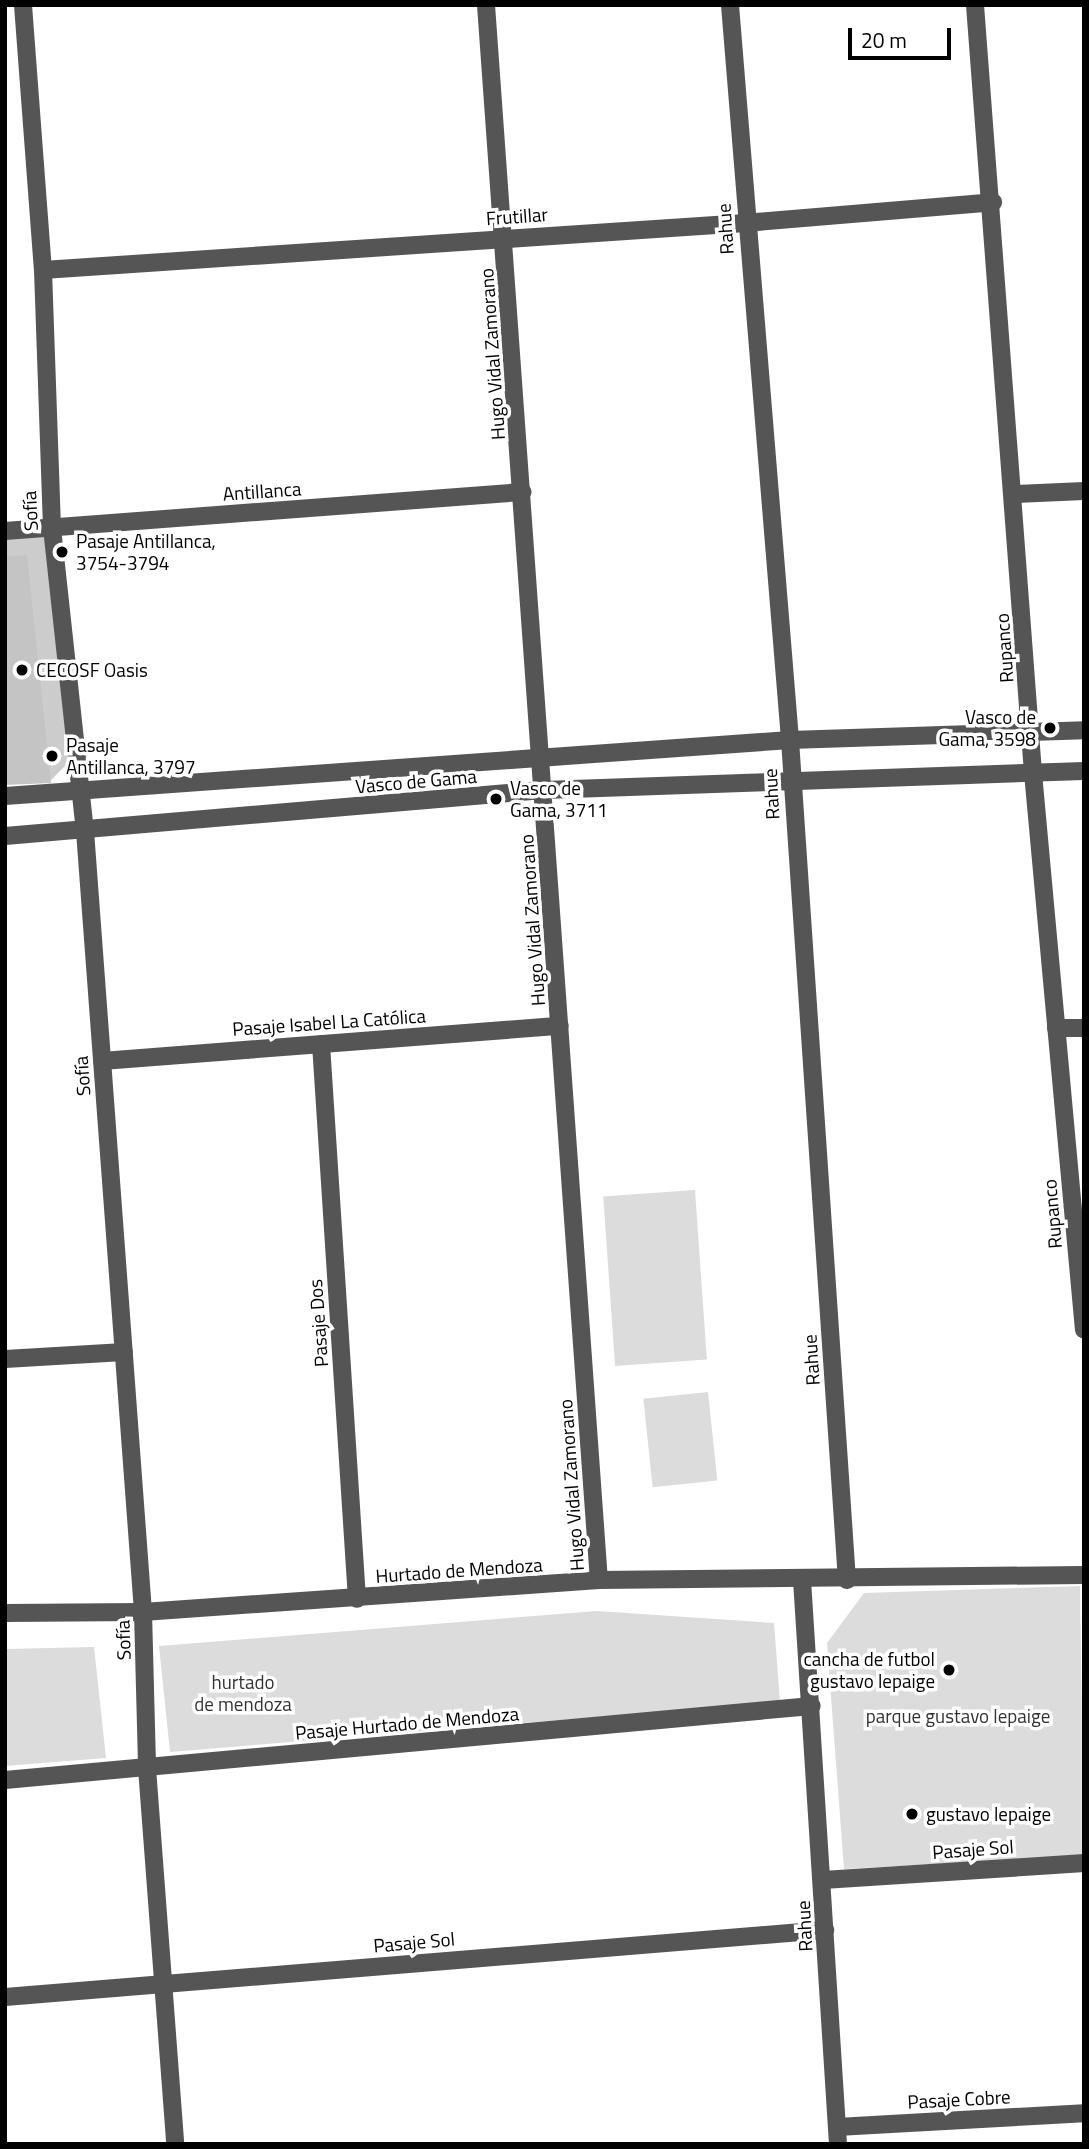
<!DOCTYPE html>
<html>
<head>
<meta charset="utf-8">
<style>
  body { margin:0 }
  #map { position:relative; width:1089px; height:2149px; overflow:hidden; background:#fff; font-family:"Titillium Web",sans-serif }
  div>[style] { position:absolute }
  .green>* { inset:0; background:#dcdcdc; transform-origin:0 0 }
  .shadow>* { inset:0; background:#0003 }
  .building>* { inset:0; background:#c4c4c4 }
  .minor>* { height:18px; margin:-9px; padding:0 9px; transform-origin:9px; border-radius:9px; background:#555 }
  .dots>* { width:19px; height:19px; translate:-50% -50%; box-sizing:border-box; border:4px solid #fff; border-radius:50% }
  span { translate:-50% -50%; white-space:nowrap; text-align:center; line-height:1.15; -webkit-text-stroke:7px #fff; paint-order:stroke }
  .street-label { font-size:19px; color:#000 }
  .poi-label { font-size:19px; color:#000 }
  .left { translate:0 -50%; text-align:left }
  .right { translate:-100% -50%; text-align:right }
  .park-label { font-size:19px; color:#333 }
  .frame { position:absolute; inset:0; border:7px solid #000; pointer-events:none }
  .scale { position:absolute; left:848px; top:28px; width:103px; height:32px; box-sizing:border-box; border:4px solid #000; border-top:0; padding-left:9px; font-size:21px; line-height:24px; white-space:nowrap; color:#000; -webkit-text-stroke:5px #fff; paint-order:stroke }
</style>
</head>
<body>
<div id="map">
  <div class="green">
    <i style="left:695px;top:1190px;width:170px;height:92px;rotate:86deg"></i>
    <i style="left:708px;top:1392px;width:89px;height:65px;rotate:84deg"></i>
    <i style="clip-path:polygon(1080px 1586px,1084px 1856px,844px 1869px,827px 1643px,864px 1593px)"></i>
    <i style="clip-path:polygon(597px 1611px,774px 1623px,780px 1702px,170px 1752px,159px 1646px)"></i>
    <i style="clip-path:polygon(94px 1647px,106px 1758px,5px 1766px,5px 1649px)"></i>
  </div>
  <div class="shadow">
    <i style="clip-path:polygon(47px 535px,71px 760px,50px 781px,5px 783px,5px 539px)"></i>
  </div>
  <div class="building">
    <i style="clip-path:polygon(27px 555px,51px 783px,5px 785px,5px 557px)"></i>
  </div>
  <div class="minor">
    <i style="left:23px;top:5px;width:266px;rotate:85.7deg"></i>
    <i style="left:43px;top:270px;width:258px;rotate:88deg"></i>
    <i style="left:52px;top:528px;width:305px;rotate:83.8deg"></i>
    <i style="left:85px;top:831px;width:783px;rotate:85.75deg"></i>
    <i style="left:143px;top:1612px;width:156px;rotate:88.5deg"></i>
    <i style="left:147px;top:1768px;width:377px;rotate:85.7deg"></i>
    <i style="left:486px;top:5px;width:1579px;rotate:85.9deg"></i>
    <i style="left:730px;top:5px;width:737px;rotate:85.33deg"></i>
    <i style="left:790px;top:740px;width:842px;rotate:86.12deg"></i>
    <i style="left:975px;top:5px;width:770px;rotate:85.68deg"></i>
    <i style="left:1033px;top:773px;width:559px;rotate:84.77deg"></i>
    <i style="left:43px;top:270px;width:704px;rotate:-3.83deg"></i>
    <i style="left:745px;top:223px;width:249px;rotate:-4.8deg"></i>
    <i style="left:1014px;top:494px;width:70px;rotate:-2.5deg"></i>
    <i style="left:5px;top:531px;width:519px;rotate:-4.31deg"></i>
    <i style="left:5px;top:796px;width:787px;rotate:-4.08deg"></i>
    <i style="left:790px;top:740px;width:294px;rotate:-1.9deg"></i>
    <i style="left:5px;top:836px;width:541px;rotate:-4.88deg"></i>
    <i style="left:544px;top:790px;width:540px;rotate:-2.02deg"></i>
    <i style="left:1056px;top:1028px;width:28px"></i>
    <i style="left:321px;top:1044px;width:556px;rotate:86.29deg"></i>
    <i style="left:102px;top:1061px;width:459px;rotate:-4.4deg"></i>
    <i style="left:5px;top:1359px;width:119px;rotate:-3.4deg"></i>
    <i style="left:802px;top:1580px;width:565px;rotate:86.35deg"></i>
    <i style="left:5px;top:1613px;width:138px;rotate:-0.4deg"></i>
    <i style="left:143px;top:1612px;width:457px;rotate:-4deg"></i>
    <i style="left:599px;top:1580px;width:485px;rotate:-0.6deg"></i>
    <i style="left:5px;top:1780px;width:810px;rotate:-5.24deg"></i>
    <i style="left:823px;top:1880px;width:262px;rotate:-3.7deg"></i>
    <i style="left:5px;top:1997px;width:823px;rotate:-4.67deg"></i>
    <i style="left:837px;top:2127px;width:247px;rotate:-3.2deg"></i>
  </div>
  <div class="dots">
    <i style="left:62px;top:552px;background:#000"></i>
    <i style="left:22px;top:670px;background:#000"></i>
    <i style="left:1050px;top:728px;background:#000"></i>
    <i style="left:52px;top:756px;background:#000"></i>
    <i style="left:496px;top:799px;background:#000"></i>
    <i style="left:949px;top:1670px;background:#000"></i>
    <i style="left:912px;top:1814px;background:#000"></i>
  </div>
  <div class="street-label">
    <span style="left:517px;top:216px;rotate:-4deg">Frutillar</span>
    <span style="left:725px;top:229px;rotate:-94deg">Rahue</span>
    <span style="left:492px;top:354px;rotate:-94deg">Hugo Vidal Zamorano</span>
    <span style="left:262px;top:491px;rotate:-4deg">Antillanca</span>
    <span style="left:30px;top:511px;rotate:-93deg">Sofía</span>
    <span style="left:1004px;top:648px;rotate:-94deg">Rupanco</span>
    <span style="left:416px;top:781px;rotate:-5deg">Vasco de Gama</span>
    <span style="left:771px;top:794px;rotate:-93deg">Rahue</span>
    <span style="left:532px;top:920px;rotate:-94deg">Hugo Vidal Zamorano</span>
    <span style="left:329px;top:1022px;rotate:-4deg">Pasaje Isabel La Católica</span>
    <span style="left:82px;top:1076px;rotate:-94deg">Sofía</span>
    <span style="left:1052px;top:1214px;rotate:-95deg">Rupanco</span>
    <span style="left:318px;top:1323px;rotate:-94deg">Pasaje Dos</span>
    <span style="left:811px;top:1360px;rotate:-94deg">Rahue</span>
    <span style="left:571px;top:1485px;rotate:-94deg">Hugo Vidal Zamorano</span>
    <span style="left:459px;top:1570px;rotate:-4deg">Hurtado de Mendoza</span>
    <span style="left:123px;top:1640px;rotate:-92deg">Sofía</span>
    <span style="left:407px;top:1723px;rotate:-5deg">Pasaje Hurtado de Mendoza</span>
    <span style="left:973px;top:1849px;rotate:-4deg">Pasaje Sol</span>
    <span style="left:804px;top:1926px;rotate:-93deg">Rahue</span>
    <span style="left:414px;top:1942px;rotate:-5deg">Pasaje Sol</span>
    <span style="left:959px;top:2099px;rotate:-3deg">Pasaje Cobre</span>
  </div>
  <div class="poi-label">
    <span class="left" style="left:76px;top:552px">Pasaje Antillanca,<br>3754-3794</span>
    <span class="left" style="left:36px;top:670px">CECOSF Oasis</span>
    <span class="right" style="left:1036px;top:728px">Vasco de<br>Gama, 3598</span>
    <span class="left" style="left:66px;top:756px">Pasaje<br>Antillanca, 3797</span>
    <span class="left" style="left:510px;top:799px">Vasco de<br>Gama, 3711</span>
    <span class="right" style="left:935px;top:1670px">cancha de futbol<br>gustavo lepaige</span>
    <span class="left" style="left:926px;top:1814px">gustavo lepaige</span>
  </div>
  <div class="park-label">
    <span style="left:243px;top:1693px">hurtado<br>de mendoza</span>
    <span style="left:958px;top:1716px">parque gustavo lepaige</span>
  </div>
  <div class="frame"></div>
  <div class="scale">20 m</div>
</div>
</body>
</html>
